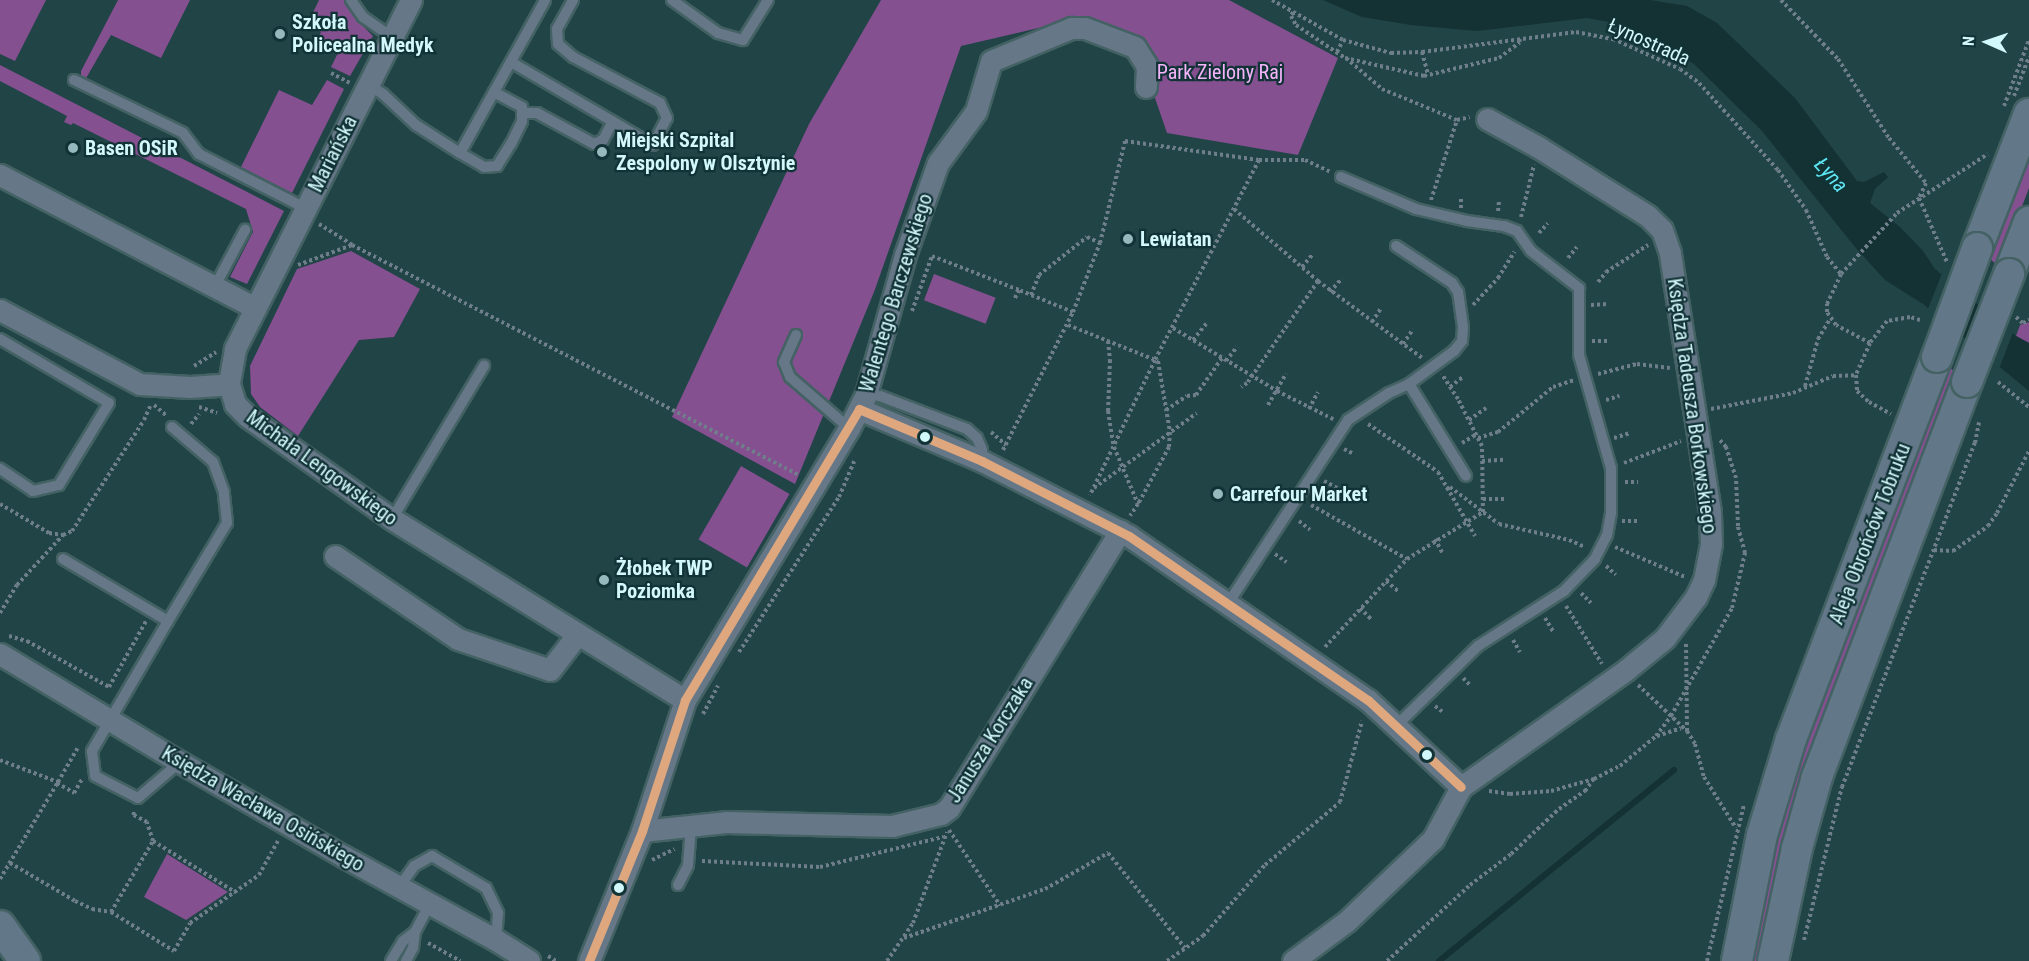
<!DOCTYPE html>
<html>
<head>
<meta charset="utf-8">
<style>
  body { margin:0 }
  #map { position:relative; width:2029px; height:961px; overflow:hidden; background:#214447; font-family:"Roboto Condensed",sans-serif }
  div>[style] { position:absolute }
  .green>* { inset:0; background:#855090; transform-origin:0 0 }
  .water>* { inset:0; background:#143133 }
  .pier>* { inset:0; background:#214447 }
  .stream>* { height:6px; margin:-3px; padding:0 3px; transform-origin:3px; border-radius:3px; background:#143133 }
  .path>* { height:4px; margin-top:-2px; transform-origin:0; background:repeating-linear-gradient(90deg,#6e7e8a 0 3px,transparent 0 6px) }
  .roads { filter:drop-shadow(2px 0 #446264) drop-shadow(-2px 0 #446264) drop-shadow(0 2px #446264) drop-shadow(0 -2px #446264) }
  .lane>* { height:10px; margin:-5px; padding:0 5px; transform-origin:5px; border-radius:5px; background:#678 }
  .street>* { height:21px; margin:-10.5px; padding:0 10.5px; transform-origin:10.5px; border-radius:10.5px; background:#678 }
  .secondary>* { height:30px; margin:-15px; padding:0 15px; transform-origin:15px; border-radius:15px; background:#627788 }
  .bridges { filter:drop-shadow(2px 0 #446264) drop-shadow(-2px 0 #446264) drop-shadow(0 2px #446264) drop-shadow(0 -2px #446264) }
  .secondary-bridge>* { height:30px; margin:-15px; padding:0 15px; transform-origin:15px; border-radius:15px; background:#627788 }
  .bus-1>* { height:9px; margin:-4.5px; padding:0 4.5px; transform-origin:4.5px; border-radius:4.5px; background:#dfa77e }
  .dots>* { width:16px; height:16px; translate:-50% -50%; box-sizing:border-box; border:3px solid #123336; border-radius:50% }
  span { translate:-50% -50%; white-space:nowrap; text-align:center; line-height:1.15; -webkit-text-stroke:4.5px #123336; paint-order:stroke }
  .poi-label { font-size:20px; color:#d3f8fb; font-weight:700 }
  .left { translate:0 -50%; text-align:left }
  .street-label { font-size:20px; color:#d3f8fb }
  .park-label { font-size:20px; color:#f5b4fa }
  .water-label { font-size:21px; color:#5de5f2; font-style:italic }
  .north { position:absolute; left:1957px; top:12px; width:60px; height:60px; -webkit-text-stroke:4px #123336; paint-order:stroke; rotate:273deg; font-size:16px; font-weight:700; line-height:24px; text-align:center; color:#d3f8fb }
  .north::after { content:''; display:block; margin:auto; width:21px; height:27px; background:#d3f8fb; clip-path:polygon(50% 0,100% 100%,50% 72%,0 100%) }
</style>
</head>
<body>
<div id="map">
  <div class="green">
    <i style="clip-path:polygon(0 0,46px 0,15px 61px,0 54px)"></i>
    <i style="clip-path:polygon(118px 0,190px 0,161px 58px,111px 35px,85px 80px,81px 76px,81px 71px)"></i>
    <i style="clip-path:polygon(319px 0,345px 0,358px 21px,373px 36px,350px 76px,331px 67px,340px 49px,318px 38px,321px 32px,307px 25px)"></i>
    <i style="clip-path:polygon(881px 0,1229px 0,1338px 58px,1298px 155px,1167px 133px,1134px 37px,1068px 21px,961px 46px,874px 292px,795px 484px,672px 417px,809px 124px)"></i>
    <i style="clip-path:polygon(0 65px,284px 211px,247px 284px,230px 277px,253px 232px,246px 209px,73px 123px,71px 125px,64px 122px,67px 116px,0 81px)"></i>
    <i style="clip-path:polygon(327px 80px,344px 89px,292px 193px,241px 167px,279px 90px,312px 105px)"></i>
    <i style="clip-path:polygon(2029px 149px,2029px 188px,1999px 267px,1988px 257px)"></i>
    <i style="clip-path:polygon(351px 251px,420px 289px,394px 337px,359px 340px,298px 436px,260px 407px,251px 394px,250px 366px,297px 269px)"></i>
    <i style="left:934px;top:274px;width:66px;height:28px;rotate:21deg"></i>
    <i style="clip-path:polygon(2029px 322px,2029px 343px,2016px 336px,2020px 325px)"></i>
    <i style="clip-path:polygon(1946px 365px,1958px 374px,1761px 961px,1754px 961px,1763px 879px,1808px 728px)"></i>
    <i style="left:741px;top:466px;width:56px;height:85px;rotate:30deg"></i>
    <i style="clip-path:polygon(167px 854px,228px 892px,186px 920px,144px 897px)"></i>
  </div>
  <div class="water">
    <i style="clip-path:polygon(1323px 0,1650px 0,1687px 6px,1717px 23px,1795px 98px,1857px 181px,1864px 182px,1884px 172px,1888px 177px,1875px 189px,1870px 203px,1900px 227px,1923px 251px,1935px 269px,2016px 336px,2029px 343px,2029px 391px,1923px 304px,1885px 280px,1855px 247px,1762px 131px,1695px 65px,1678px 53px,1638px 39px,1609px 22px,1587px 18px,1477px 31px,1411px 25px,1362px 17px)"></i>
  </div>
  <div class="pier">
    <i style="clip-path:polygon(1943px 271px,1973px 296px,1957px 336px,1927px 311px)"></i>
    <i style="clip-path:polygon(1984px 305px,2014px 330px,1999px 369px,1969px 345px)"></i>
  </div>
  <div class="stream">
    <i style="left:1439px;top:961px;width:303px;rotate:-39.1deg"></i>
  </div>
  <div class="path">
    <i style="left:1272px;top:0;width:81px;rotate:29.4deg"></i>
    <i style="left:1343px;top:40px;width:50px;rotate:15.2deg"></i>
    <i style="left:1391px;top:53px;width:31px;rotate:-2deg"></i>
    <i style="left:1422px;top:52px;width:155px;rotate:-7.4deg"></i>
    <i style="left:1576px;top:32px;width:38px;rotate:11deg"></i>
    <i style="left:1613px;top:39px;width:73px;rotate:24.1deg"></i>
    <i style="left:1680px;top:69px;width:24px;rotate:36deg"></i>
    <i style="left:1699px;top:83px;width:118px;rotate:47.8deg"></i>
    <i style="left:1778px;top:170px;width:49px;rotate:55deg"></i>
    <i style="left:1806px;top:210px;width:51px;rotate:65.9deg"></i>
    <i style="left:1827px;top:257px;width:22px;rotate:51deg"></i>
    <i style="left:1781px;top:0;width:82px;rotate:46deg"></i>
    <i style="left:1838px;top:59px;width:94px;rotate:57.2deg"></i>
    <i style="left:1889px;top:138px;width:58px;rotate:50.6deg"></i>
    <i style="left:1926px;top:183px;width:17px;rotate:115deg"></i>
    <i style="left:1919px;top:198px;width:70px;rotate:66.4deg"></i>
    <i style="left:1293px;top:12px;width:4px;rotate:117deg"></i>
    <i style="left:1291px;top:16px;width:10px;rotate:61deg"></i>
    <i style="left:1296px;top:25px;width:59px;rotate:34deg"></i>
    <i style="left:1345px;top:58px;width:81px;rotate:12.8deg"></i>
    <i style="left:1424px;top:76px;width:77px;rotate:-13.5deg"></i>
    <i style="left:1499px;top:58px;width:26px;rotate:-37deg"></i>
    <i style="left:1520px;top:42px;width:4px;rotate:-104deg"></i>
    <i style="left:1337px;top:52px;width:13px;rotate:-63deg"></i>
    <i style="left:1422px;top:52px;width:24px;rotate:75deg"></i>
    <i style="left:1346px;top:58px;width:48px;rotate:40.7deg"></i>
    <i style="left:1382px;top:89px;width:81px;rotate:22.5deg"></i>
    <i style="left:331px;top:73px;width:21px;rotate:28deg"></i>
    <i style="left:2014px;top:96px;width:42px;rotate:-69deg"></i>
    <i style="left:2004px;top:106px;width:71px;rotate:-69.3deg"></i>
    <i style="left:1259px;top:160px;width:46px"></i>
    <i style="left:1305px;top:160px;width:29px;rotate:25deg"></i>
    <i style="left:1431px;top:200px;width:84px;rotate:-72deg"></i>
    <i style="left:1457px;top:120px;width:13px;rotate:-13deg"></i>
    <i style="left:1461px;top:208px;width:10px;rotate:-90deg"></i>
    <i style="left:1234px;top:209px;width:111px;rotate:40.6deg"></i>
    <i style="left:1318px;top:281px;width:124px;rotate:124.8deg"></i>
    <i style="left:1247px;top:383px;width:7px;rotate:146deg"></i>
    <i style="left:1498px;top:211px;width:10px;rotate:-84deg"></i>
    <i style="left:1521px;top:217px;width:54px;rotate:-76deg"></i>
    <i style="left:319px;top:224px;width:39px;rotate:32deg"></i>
    <i style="left:352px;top:245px;width:503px;rotate:27.23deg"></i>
    <i style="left:1539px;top:233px;width:13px;rotate:-48deg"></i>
    <i style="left:1568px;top:258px;width:14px;rotate:-51deg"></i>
    <i style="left:298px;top:265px;width:58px;rotate:-20.3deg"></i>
    <i style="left:1302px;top:267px;width:17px;rotate:-50deg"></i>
    <i style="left:1318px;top:281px;width:129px;rotate:36.5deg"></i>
    <i style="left:1598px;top:282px;width:13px;rotate:-51deg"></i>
    <i style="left:1606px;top:272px;width:50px;rotate:-32.7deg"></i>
    <i style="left:1330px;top:292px;width:18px;rotate:-49deg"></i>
    <i style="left:1031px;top:295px;width:22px;rotate:-68deg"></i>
    <i style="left:1039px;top:275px;width:61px;rotate:-38.4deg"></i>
    <i style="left:1087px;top:237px;width:14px;rotate:25deg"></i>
    <i style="left:1473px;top:305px;width:37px;rotate:-47deg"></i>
    <i style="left:1498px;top:278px;width:31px;rotate:-58deg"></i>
    <i style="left:1591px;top:305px;width:17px;rotate:-3deg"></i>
    <i style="left:912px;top:311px;width:59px;rotate:-70deg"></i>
    <i style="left:932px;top:256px;width:93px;rotate:21.3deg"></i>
    <i style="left:1073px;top:312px;width:74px;rotate:-68.6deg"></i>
    <i style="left:1100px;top:243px;width:105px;rotate:-76.2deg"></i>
    <i style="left:1125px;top:141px;width:135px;rotate:8.1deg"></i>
    <i style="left:1259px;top:160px;width:225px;rotate:117.5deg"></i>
    <i style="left:1155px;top:360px;width:150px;rotate:115.7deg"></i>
    <i style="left:2016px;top:317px;width:9px;rotate:41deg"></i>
    <i style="left:2023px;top:323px;width:7px;rotate:-27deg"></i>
    <i style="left:1920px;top:320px;width:10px;rotate:-163deg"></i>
    <i style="left:1910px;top:317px;width:23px;rotate:170deg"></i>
    <i style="left:1887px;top:321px;width:28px;rotate:128deg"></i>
    <i style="left:1870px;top:343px;width:38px;rotate:-152deg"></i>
    <i style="left:1836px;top:325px;width:16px;rotate:-125deg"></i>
    <i style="left:1827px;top:312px;width:8px;rotate:-90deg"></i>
    <i style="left:1827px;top:304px;width:33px;rotate:-65deg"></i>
    <i style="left:1841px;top:274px;width:83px;rotate:-47.4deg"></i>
    <i style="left:1897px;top:213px;width:108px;rotate:-33deg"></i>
    <i style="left:1372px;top:322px;width:17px;rotate:-57deg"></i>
    <i style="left:1068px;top:325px;width:97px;rotate:21.8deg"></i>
    <i style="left:1158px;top:361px;width:72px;rotate:80.4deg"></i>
    <i style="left:1170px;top:432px;width:15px;rotate:94deg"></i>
    <i style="left:1169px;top:447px;width:65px;rotate:118.5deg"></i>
    <i style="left:1173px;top:328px;width:122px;rotate:31.2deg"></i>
    <i style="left:1277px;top:391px;width:63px;rotate:26.6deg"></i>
    <i style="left:1193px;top:340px;width:22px;rotate:-51deg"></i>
    <i style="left:1108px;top:341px;width:19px;rotate:84deg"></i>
    <i style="left:1110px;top:360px;width:51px;rotate:92.2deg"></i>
    <i style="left:1108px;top:411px;width:36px;rotate:81deg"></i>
    <i style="left:1114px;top:447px;width:62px;rotate:67.2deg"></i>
    <i style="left:1138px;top:504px;width:14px;rotate:124deg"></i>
    <i style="left:1592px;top:341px;width:17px"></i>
    <i style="left:1870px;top:343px;width:35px;rotate:114deg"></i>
    <i style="left:1856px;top:375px;width:16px;rotate:86deg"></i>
    <i style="left:1857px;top:391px;width:16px;rotate:43deg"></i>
    <i style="left:1869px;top:402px;width:25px;rotate:29deg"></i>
    <i style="left:1403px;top:344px;width:18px;rotate:-56deg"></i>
    <i style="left:1226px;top:361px;width:18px;rotate:-52deg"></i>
    <i style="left:194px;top:366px;width:26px;rotate:-32deg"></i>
    <i style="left:1598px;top:374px;width:40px;rotate:-14.4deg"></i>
    <i style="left:1637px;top:364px;width:33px;rotate:7deg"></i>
    <i style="left:1998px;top:382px;width:40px;rotate:39deg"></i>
    <i style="left:1805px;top:386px;width:49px;rotate:-74.5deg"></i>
    <i style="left:1818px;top:339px;width:23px;rotate:-59deg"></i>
    <i style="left:1450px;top:387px;width:16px;rotate:-38deg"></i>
    <i style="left:1606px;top:400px;width:14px;rotate:-17deg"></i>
    <i style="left:154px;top:405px;width:17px;rotate:40deg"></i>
    <i style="left:1268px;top:405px;width:36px;rotate:-60deg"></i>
    <i style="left:199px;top:407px;width:19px;rotate:18deg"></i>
    <i style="left:1309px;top:409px;width:19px;rotate:-62deg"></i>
    <i style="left:1711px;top:409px;width:84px;rotate:-11deg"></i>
    <i style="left:1793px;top:393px;width:43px;rotate:-23deg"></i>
    <i style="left:1833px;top:376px;width:23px;rotate:-2deg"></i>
    <i style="left:1166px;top:410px;width:25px;rotate:-34deg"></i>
    <i style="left:1187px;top:396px;width:9px;rotate:-6deg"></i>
    <i style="left:1196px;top:395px;width:45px;rotate:-54.9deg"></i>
    <i style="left:1469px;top:420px;width:21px;rotate:-35deg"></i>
    <i style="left:191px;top:424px;width:13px;rotate:-51deg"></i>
    <i style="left:1368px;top:424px;width:85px;rotate:34.4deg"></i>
    <i style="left:1438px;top:472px;width:74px;rotate:60deg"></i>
    <i style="left:991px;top:432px;width:20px;rotate:41deg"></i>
    <i style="left:1478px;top:438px;width:21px;rotate:-17deg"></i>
    <i style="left:1498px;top:432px;width:71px;rotate:-39.3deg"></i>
    <i style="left:1553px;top:387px;width:22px;rotate:-18deg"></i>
    <i style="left:1614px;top:438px;width:17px;rotate:-17deg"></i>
    <i style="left:1462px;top:443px;width:17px;rotate:-31deg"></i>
    <i style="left:1344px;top:449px;width:11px;rotate:27deg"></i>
    <i style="left:1003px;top:450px;width:155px;rotate:-63.1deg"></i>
    <i style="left:1073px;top:312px;width:58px;rotate:-157.8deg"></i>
    <i style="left:1019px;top:290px;width:11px;rotate:117deg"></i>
    <i style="left:1482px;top:461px;width:22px;rotate:-3deg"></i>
    <i style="left:1624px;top:463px;width:61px;rotate:-21.1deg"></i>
    <i style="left:1324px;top:481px;width:15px;rotate:28deg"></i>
    <i style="left:1625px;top:482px;width:13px"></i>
    <i style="left:1094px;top:488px;width:127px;rotate:-36.1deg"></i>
    <i style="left:1447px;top:489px;width:4px;rotate:-34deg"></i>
    <i style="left:1450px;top:487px;width:61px;rotate:37.1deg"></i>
    <i style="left:1499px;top:524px;width:72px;rotate:12.9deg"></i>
    <i style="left:1569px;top:540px;width:17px;rotate:24deg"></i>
    <i style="left:1483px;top:499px;width:21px"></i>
    <i style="left:0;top:504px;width:57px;rotate:30.6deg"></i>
    <i style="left:49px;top:533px;width:14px;rotate:8deg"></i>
    <i style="left:1311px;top:505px;width:110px;rotate:29.4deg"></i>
    <i style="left:1299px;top:521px;width:14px;rotate:39deg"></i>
    <i style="left:1622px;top:521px;width:15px"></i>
    <i style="left:1435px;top:539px;width:17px;rotate:62deg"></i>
    <i style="left:1615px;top:547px;width:76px;rotate:23.2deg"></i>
    <i style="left:1934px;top:550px;width:19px;rotate:3deg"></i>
    <i style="left:1953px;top:551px;width:43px;rotate:-35.5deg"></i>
    <i style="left:1988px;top:526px;width:16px;rotate:-55deg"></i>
    <i style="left:1997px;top:513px;width:70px;rotate:-62.7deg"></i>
    <i style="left:1275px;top:554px;width:14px;rotate:36deg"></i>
    <i style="left:1606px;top:566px;width:13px;rotate:42deg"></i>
    <i style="left:1386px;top:581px;width:16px;rotate:40deg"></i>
    <i style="left:1581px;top:593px;width:14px;rotate:45deg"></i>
    <i style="left:1566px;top:606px;width:68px;rotate:58.2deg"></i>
    <i style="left:1360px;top:608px;width:16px;rotate:45deg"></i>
    <i style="left:0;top:613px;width:33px;rotate:-59deg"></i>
    <i style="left:17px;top:585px;width:68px;rotate:-47.4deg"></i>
    <i style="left:63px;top:535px;width:10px;rotate:-24deg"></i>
    <i style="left:72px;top:531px;width:132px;rotate:-57deg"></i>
    <i style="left:144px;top:420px;width:17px;rotate:-66deg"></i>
    <i style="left:1545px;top:618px;width:17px;rotate:59deg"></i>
    <i style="left:9px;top:636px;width:19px;rotate:16deg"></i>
    <i style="left:27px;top:641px;width:94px;rotate:29.3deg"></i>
    <i style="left:109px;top:687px;width:76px;rotate:-60.7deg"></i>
    <i style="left:1513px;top:640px;width:14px;rotate:60deg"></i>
    <i style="left:1686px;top:644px;width:87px;rotate:89.3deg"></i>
    <i style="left:1687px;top:731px;width:15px;rotate:58deg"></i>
    <i style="left:1695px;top:744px;width:34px;rotate:75deg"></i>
    <i style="left:1704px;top:777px;width:60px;rotate:57.9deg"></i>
    <i style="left:1325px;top:647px;width:120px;rotate:-47deg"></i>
    <i style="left:1407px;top:559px;width:89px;rotate:-31.7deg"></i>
    <i style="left:1483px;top:512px;width:66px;rotate:-90.9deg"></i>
    <i style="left:1482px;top:446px;width:53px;rotate:-117.1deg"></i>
    <i style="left:1458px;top:399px;width:30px;rotate:-123deg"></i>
    <i style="left:739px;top:652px;width:184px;rotate:-57.2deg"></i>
    <i style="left:839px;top:497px;width:39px;rotate:-67deg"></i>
    <i style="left:1463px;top:678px;width:10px;rotate:45deg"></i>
    <i style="left:1638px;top:685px;width:67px;rotate:43.2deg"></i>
    <i style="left:1435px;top:706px;width:11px;rotate:38deg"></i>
    <i style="left:703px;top:714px;width:32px;rotate:-62deg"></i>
    <i style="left:1657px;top:736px;width:25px;rotate:-18deg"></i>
    <i style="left:0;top:760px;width:62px;rotate:20.8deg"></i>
    <i style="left:58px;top:782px;width:39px;rotate:-60deg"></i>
    <i style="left:57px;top:783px;width:20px;rotate:30deg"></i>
    <i style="left:74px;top:793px;width:16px;rotate:-60deg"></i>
    <i style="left:1489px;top:791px;width:21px;rotate:8deg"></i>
    <i style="left:1510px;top:794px;width:41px;rotate:-4.2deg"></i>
    <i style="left:1551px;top:791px;width:45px;rotate:-15.6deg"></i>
    <i style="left:1594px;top:779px;width:29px;rotate:-27deg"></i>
    <i style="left:1620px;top:766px;width:47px;rotate:-39.8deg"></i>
    <i style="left:1656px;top:736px;width:25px;rotate:-53deg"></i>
    <i style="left:1671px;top:716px;width:124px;rotate:-60.5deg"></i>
    <i style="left:1732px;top:608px;width:57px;rotate:-76.7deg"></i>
    <i style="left:1745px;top:553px;width:28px;rotate:-105deg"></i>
    <i style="left:1738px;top:526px;width:48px;rotate:-92.4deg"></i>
    <i style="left:1736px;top:478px;width:33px;rotate:-108deg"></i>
    <i style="left:1726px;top:447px;width:11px;rotate:-131deg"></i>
    <i style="left:949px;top:830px;width:91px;rotate:55.8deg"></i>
    <i style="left:153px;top:841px;width:97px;rotate:31.9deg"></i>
    <i style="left:652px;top:860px;width:25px;rotate:-26deg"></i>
    <i style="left:702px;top:861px;width:118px;rotate:2.9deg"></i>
    <i style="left:820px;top:867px;width:127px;rotate:-13.7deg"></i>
    <i style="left:10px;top:863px;width:75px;rotate:30.3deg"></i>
    <i style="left:75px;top:901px;width:19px;rotate:25deg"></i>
    <i style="left:92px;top:909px;width:19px;rotate:9deg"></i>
    <i style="left:111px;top:912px;width:82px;rotate:-59.4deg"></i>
    <i style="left:153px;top:841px;width:20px;rotate:-108deg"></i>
    <i style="left:147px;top:822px;width:15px;rotate:-152deg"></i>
    <i style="left:134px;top:815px;width:4px;rotate:-104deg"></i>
    <i style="left:0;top:879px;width:113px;rotate:-59.1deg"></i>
    <i style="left:111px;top:912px;width:74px;rotate:31.8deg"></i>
    <i style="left:174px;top:951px;width:32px;rotate:-60deg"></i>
    <i style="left:190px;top:923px;width:84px;rotate:-34.8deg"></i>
    <i style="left:259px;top:875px;width:39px;rotate:-61deg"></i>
    <i style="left:904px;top:938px;width:149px;rotate:-19.2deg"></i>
    <i style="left:1045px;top:889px;width:73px;rotate:-29.7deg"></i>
    <i style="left:1108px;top:853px;width:122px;rotate:51deg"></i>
    <i style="left:1804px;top:940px;width:158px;rotate:-76.1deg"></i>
    <i style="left:1842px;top:787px;width:369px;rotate:-68.9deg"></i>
    <i style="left:1975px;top:443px;width:21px;rotate:-79deg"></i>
    <i style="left:428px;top:943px;width:37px;rotate:29deg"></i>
    <i style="left:548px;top:956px;width:9px;rotate:32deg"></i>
    <i style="left:887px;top:961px;width:46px;rotate:-55.6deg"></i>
    <i style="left:913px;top:923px;width:97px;rotate:-69.5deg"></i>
    <i style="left:1167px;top:961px;width:44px;rotate:-34.8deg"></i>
    <i style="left:1203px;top:936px;width:94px;rotate:-48.9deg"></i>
    <i style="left:1265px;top:865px;width:98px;rotate:-40deg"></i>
    <i style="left:1340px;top:802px;width:84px;rotate:-74.8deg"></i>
    <i style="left:1387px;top:961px;width:113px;rotate:-42.5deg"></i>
    <i style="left:1470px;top:885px;width:51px;rotate:-37.1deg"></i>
    <i style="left:1511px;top:854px;width:66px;rotate:-43.2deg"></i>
    <i style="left:1559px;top:809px;width:32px;rotate:-35deg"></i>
    <i style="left:1585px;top:791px;width:14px;rotate:-54deg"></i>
    <i style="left:1707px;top:961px;width:161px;rotate:-76.7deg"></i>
  </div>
  <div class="roads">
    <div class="lane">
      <i style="left:351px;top:0;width:21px;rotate:55deg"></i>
      <i style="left:363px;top:17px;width:35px;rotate:35deg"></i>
      <i style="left:672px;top:0;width:57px;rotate:35.7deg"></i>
      <i style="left:718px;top:33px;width:26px;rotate:16deg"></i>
      <i style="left:743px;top:40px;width:47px;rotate:-58deg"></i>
      <i style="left:511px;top:62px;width:164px;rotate:30.3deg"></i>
      <i style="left:653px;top:145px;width:30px;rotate:-63deg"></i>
      <i style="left:667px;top:118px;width:17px;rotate:-115deg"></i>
      <i style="left:660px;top:103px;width:98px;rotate:-152.1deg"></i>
      <i style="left:573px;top:57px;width:20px;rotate:-139deg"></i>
      <i style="left:558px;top:44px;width:15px;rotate:-94deg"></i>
      <i style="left:557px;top:29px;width:33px;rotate:-61deg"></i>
      <i style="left:74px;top:80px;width:121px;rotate:25.9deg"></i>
      <i style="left:183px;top:133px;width:26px;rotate:53deg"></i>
      <i style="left:199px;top:154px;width:119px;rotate:27deg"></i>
      <i style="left:369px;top:85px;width:17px;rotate:33deg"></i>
      <i style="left:383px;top:94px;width:45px;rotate:43.2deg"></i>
      <i style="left:416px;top:125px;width:52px;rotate:32.5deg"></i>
      <i style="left:460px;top:153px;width:175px;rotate:-60.9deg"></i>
      <i style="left:523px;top:113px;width:14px"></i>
      <i style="left:537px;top:113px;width:65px;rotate:28.5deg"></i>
      <i style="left:594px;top:144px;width:10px;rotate:-24deg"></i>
      <i style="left:603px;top:140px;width:21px;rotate:-62deg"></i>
      <i style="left:460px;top:153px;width:28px;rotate:30deg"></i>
      <i style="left:484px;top:167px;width:13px;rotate:-4deg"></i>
      <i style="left:497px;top:166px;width:26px;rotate:-58deg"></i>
      <i style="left:511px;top:144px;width:25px;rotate:-64deg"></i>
      <i style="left:522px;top:121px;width:14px;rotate:-90deg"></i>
      <i style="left:522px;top:107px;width:32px;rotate:-152deg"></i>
      <i style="left:1341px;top:177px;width:82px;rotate:23.1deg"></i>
      <i style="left:1416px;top:209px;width:52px;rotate:13.2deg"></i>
      <i style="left:1467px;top:221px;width:37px;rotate:8deg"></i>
      <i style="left:1504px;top:226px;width:14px;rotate:21deg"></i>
      <i style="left:1517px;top:231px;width:24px;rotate:55deg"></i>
      <i style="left:1531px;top:251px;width:61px;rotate:37.6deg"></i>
      <i style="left:1579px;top:288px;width:67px;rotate:90deg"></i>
      <i style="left:1579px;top:355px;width:117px;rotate:74.2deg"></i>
      <i style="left:1611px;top:468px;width:45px;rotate:90deg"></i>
      <i style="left:1611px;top:513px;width:22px;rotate:100deg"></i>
      <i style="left:1607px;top:535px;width:27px;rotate:117deg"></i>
      <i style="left:1595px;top:559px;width:45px;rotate:134.1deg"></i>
      <i style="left:1564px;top:591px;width:102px;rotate:147.4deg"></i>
      <i style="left:1478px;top:646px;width:113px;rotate:135.7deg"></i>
      <i style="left:215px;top:286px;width:64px;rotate:-61.8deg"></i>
      <i style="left:796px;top:335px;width:30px;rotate:114deg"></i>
      <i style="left:784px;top:362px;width:16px;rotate:68deg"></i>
      <i style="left:790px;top:377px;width:78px;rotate:40.8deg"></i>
      <i style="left:0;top:339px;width:126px;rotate:30.4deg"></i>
      <i style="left:109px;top:403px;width:96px;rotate:121.4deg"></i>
      <i style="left:59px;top:485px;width:27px;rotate:167deg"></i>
      <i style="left:33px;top:491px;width:40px;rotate:-146deg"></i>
      <i style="left:1409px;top:384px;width:108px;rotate:58.2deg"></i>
      <i style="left:866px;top:394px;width:14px;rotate:8deg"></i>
      <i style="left:880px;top:396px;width:93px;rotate:20.8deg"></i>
      <i style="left:967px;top:429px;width:13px;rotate:42deg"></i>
      <i style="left:977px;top:438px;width:13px;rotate:67deg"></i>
      <i style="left:982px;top:450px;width:11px;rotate:90deg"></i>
      <i style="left:392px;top:519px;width:179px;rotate:-59deg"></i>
      <i style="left:63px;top:559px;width:122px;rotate:30.6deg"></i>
      <i style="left:168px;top:621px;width:151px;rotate:120.3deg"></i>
      <i style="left:92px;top:751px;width:25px;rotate:83deg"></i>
      <i style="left:95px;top:776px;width:48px;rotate:27.1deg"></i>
      <i style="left:138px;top:798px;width:55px;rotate:-40.6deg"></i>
      <i style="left:1229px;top:602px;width:217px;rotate:-56.8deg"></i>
      <i style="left:1348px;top:420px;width:49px;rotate:-33.4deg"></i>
      <i style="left:1389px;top:393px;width:22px;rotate:-24deg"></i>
      <i style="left:1409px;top:384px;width:56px;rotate:-36.3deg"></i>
      <i style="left:1454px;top:351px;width:13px;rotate:-51deg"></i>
      <i style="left:1462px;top:341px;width:14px;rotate:-86deg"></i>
      <i style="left:1463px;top:327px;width:35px;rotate:-98deg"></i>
      <i style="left:1458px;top:292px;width:11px;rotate:-124deg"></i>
      <i style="left:1452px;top:283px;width:67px;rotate:-146.5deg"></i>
      <i style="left:168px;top:621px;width:114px;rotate:-59deg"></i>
      <i style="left:227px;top:523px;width:31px;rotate:-96deg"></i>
      <i style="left:224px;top:492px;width:32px;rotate:-110deg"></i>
      <i style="left:213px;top:462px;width:54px;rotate:-139.5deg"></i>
      <i style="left:678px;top:885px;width:22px;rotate:-63deg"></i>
      <i style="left:688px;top:865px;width:40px;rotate:-85.7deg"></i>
      <i style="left:399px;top:887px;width:26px;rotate:-54deg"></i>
      <i style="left:414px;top:866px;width:21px;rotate:-29deg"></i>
      <i style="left:432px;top:856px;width:63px;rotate:30.7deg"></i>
      <i style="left:486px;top:888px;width:28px;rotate:64deg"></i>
      <i style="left:498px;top:913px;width:27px;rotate:94deg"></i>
      <i style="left:391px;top:961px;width:23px;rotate:-59deg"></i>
      <i style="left:403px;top:941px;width:15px;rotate:-37deg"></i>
      <i style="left:415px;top:932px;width:32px;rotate:-62deg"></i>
      <i style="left:406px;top:961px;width:15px;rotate:-62deg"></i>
      <i style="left:413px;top:948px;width:16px;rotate:-83deg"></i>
    </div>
    <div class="street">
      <i style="left:411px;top:0;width:391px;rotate:116.8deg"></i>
      <i style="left:235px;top:349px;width:36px;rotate:100deg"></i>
      <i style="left:229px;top:384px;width:21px;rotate:73deg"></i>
      <i style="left:235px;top:404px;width:18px;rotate:45deg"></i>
      <i style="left:248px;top:417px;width:176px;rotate:35.3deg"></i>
      <i style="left:392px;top:519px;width:344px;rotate:31.7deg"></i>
      <i style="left:0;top:175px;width:288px;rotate:27.5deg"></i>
      <i style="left:0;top:310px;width:158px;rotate:27.9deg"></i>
      <i style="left:140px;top:384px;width:50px;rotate:3.4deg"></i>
      <i style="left:190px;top:387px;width:39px;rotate:-4deg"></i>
      <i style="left:859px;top:409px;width:134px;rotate:22.9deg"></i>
      <i style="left:982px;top:461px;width:165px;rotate:27deg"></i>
      <i style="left:1129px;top:536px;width:290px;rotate:34.5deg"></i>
      <i style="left:1368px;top:700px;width:127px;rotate:43.1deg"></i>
      <i style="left:335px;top:556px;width:148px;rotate:34deg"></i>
      <i style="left:458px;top:639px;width:97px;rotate:18.6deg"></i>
      <i style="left:550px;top:670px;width:44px;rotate:-52.4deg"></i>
      <i style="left:0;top:654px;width:210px;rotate:31deg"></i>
      <i style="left:180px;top:762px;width:188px;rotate:30deg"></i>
      <i style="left:343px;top:856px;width:175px;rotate:28.8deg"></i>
      <i style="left:496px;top:940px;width:39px;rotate:32deg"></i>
      <i style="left:642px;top:831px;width:84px;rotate:-6.1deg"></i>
      <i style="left:726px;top:822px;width:166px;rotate:1.4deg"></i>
      <i style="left:892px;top:826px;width:50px;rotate:-13.8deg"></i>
      <i style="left:941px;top:814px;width:10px;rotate:-37deg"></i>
      <i style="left:949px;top:808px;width:326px;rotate:-58.3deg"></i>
      <i style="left:589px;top:961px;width:140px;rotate:-67.8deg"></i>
      <i style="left:642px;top:831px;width:138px;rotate:-71.8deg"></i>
      <i style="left:685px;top:700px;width:318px;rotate:-58.9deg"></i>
      <i style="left:849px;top:428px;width:38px;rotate:-63deg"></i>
      <i style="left:866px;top:394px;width:144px;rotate:-74.3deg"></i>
      <i style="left:905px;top:255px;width:98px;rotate:-70.3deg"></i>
      <i style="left:938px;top:163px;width:64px;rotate:-53.8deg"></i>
      <i style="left:976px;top:111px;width:52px;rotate:-73.3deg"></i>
      <i style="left:991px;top:61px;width:87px;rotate:-22.4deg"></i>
      <i style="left:1071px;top:28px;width:14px"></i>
      <i style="left:1085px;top:28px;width:53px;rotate:20.8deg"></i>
      <i style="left:1135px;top:47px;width:22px;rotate:58deg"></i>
      <i style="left:1147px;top:66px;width:21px;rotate:93deg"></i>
      <i style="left:1293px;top:961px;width:67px;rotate:-36.5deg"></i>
      <i style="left:1347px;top:921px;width:119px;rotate:-43.6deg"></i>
      <i style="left:1433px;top:839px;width:59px;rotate:-61.7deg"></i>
      <i style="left:1461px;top:787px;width:202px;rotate:-35.3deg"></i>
      <i style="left:1626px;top:670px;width:50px;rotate:-39.4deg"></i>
      <i style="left:1665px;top:638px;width:51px;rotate:-52.9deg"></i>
      <i style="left:1696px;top:597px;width:19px;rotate:-65deg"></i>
      <i style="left:1704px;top:580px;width:38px;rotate:-79deg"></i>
      <i style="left:1711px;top:543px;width:31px;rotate:-92deg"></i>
      <i style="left:1710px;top:512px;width:262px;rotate:-98.8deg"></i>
      <i style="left:1670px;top:253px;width:24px;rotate:-109deg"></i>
      <i style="left:1662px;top:230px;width:20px;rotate:-135deg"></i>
      <i style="left:1648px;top:216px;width:130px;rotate:-147.9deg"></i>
      <i style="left:1538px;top:147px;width:58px;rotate:-151.2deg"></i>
    </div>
    <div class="secondary">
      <i style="left:1977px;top:248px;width:144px;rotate:-68.8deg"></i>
      <i style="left:2009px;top:274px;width:56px;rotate:-69deg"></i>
      <i style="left:0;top:926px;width:43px;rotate:54.5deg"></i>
      <i style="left:1737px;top:961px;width:128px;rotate:-78.8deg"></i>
      <i style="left:1762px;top:835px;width:100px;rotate:-73.2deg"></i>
      <i style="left:1791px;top:739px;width:409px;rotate:-69.1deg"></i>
      <i style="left:1773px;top:961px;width:116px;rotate:-78deg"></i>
      <i style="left:1797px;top:848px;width:74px;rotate:-74.3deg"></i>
      <i style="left:1817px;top:777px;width:423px;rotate:-69.2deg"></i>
    </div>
  </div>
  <div class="bridges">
    <div class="secondary-bridge">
      <i style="left:1937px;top:357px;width:116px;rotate:-69.8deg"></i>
      <i style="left:1967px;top:382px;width:116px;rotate:-68.7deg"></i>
    </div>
  </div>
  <div class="bus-1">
    <i style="left:589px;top:961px;width:140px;rotate:-67.8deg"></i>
    <i style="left:642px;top:831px;width:138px;rotate:-71.8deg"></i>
    <i style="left:685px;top:700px;width:339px;rotate:-59.1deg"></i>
    <i style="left:859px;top:409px;width:134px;rotate:22.9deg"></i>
    <i style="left:982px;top:461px;width:165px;rotate:27deg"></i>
    <i style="left:1129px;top:536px;width:290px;rotate:34.5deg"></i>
    <i style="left:1368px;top:700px;width:127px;rotate:43.1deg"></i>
  </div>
  <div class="dots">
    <i style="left:280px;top:34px;background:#95b9bc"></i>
    <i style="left:73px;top:148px;background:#95b9bc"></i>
    <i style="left:602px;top:152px;background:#95b9bc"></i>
    <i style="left:1128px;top:239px;background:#95b9bc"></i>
    <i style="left:925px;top:437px;background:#d3f8fb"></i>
    <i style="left:1218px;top:494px;background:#95b9bc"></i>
    <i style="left:604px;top:580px;background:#95b9bc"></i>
    <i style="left:1427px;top:755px;background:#d3f8fb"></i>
    <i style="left:619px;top:888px;background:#d3f8fb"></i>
  </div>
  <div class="poi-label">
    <span class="left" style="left:292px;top:34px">Szkoła<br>Policealna Medyk</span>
    <span class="left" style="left:616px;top:152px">Miejski Szpital<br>Zespolony w Olsztynie</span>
    <span class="left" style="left:85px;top:148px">Basen OSiR</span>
    <span class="left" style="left:1140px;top:239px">Lewiatan</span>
    <span class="left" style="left:1230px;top:494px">Carrefour Market</span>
    <span class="left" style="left:616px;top:580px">Żłobek TWP<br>Poziomka</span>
  </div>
  <div class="street-label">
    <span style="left:1649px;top:42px;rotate:24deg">Łynostrada</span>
    <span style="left:333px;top:154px;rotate:-63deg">Mariańska</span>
    <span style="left:896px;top:293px;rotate:-73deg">Walentego Barczewskiego</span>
    <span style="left:1692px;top:406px;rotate:82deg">Księdza Tadeusza Borkowskiego</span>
    <span style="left:322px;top:468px;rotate:36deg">Michała Lengowskiego</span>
    <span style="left:1870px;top:534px;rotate:-69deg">Aleja Obrońców Tobruku</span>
    <span style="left:990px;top:740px;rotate:-58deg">Janusza Korczaka</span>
    <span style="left:263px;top:809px;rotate:30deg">Księdza Wacława Osińskiego</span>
  </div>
  <div class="park-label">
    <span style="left:1220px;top:72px">Park Zielony Raj</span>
  </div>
  <div class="water-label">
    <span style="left:1831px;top:175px;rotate:48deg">Łyna</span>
  </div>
  <div class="north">N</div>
</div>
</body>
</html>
